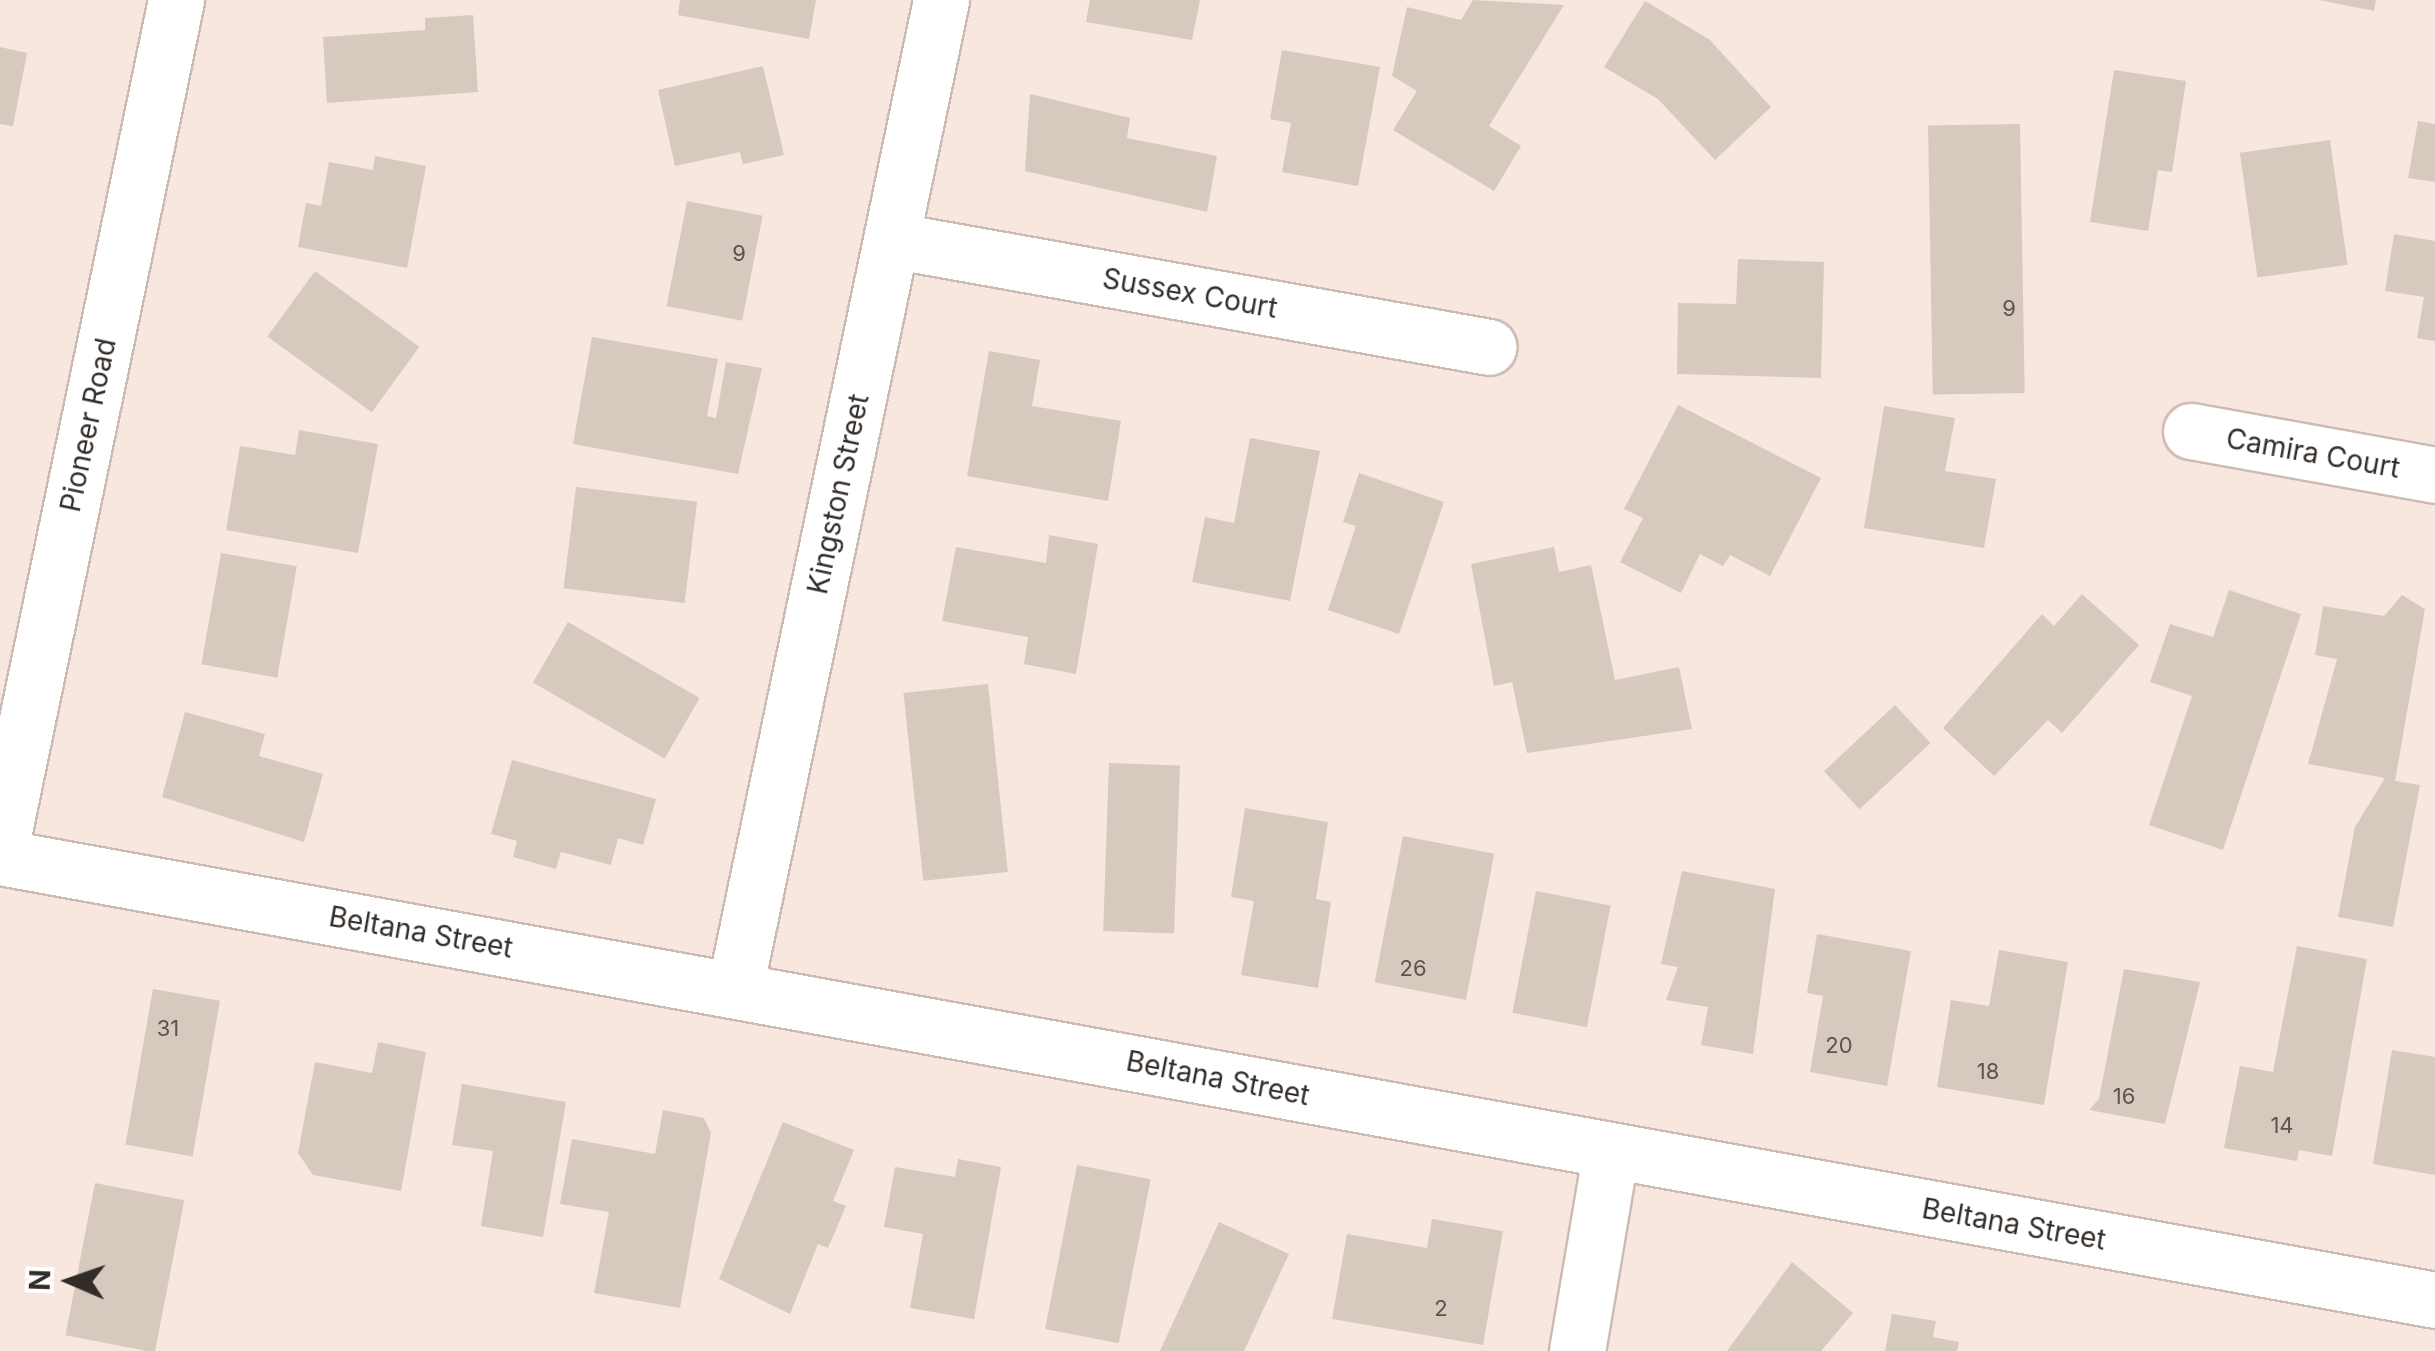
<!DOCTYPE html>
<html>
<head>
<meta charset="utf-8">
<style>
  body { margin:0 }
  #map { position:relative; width:2435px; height:1351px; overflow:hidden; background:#f8e7de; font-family:Inter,sans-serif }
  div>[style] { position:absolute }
  .building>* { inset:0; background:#d5cabd; transform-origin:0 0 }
  .roads { filter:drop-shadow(2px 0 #cbbbb2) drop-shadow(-2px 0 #cbbbb2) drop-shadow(0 2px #cbbbb2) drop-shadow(0 -2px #cbbbb2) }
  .minor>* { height:55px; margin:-27.5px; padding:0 27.5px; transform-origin:27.5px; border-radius:27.5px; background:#fff }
  .secondary>* { height:55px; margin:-27.5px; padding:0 27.5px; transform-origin:27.5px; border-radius:27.5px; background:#fff }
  span { translate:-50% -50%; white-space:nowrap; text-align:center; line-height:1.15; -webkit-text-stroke:8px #fff; paint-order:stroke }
  .number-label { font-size:22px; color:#5c544e }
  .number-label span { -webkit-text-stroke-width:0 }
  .street-label { font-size:28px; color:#332d29 }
  .north { position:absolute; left:20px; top:1231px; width:100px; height:100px; -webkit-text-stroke:8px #fff; paint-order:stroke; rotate:272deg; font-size:28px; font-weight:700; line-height:40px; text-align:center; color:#332d29 }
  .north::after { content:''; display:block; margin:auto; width:35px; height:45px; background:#332d29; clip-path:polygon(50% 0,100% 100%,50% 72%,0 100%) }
</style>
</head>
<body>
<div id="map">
  <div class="building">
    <i style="clip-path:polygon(680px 0,816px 0,809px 39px,678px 15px)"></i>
    <i style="clip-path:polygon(1090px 0,1200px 0,1192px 40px,1086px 22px)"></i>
    <i style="clip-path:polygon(1473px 0,1564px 5px,1489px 126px,1521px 146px,1494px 191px,1393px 130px,1417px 91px,1392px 76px,1407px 7px,1461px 20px)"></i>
    <i style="clip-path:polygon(2319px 0,2376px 0,2374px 11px)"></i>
    <i style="clip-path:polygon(1645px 1px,1710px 40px,1771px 107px,1715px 160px,1658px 99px,1604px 67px)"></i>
    <i style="clip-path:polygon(473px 15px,478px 92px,327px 103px,323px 37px,425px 30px,425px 18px)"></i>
    <i style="clip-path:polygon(0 47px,27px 53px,13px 126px,0 124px)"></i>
    <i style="clip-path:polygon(1282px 50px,1380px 67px,1358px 186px,1282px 172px,1291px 123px,1270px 119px)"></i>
    <i style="clip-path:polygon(763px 66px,784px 155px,743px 164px,740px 152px,675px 166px,658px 90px)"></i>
    <i style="clip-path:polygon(2114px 70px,2186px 81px,2172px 172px,2158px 170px,2148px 231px,2090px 222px)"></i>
    <i style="clip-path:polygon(1030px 94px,1130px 118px,1127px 138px,1217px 156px,1207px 212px,1025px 171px)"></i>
    <i style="clip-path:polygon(2418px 121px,2435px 124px,2435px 182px,2408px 178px)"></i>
    <i style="left:2020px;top:124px;width:269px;height:92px;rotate:89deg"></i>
    <i style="left:2330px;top:140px;width:126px;height:91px;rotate:82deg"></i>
    <i style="clip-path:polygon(375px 156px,426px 166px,407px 268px,298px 247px,306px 203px,321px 206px,329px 162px,373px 170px)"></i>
    <i style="left:687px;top:201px;width:77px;height:107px;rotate:11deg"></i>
    <i style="clip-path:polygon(2394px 234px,2435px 241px,2435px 341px,2417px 338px,2424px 297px,2385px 291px)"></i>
    <i style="clip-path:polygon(1738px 259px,1824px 262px,1821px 378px,1677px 374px,1678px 303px,1736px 304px)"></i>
    <i style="left:315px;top:271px;width:129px;height:81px;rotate:36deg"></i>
    <i style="clip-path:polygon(592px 337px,718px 359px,707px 416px,716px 418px,726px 362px,762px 368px,738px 474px,573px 444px)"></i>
    <i style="clip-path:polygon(989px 351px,1040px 360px,1032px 406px,1121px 421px,1108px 501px,967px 476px)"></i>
    <i style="clip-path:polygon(1678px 405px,1821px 478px,1770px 576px,1730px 555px,1723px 566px,1700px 554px,1681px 593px,1620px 562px,1643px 518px,1624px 509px)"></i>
    <i style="clip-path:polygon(1884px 406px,1955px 418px,1945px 471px,1996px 479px,1984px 548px,1864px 528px)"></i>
    <i style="clip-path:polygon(299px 430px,378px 444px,358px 553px,226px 530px,240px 446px,295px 455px)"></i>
    <i style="clip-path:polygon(1250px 438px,1320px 451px,1290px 601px,1192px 582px,1205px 517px,1234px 523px)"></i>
    <i style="clip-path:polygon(1359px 473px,1444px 502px,1399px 634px,1328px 610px,1356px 526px,1343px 522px)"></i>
    <i style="left:576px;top:487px;width:122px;height:102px;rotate:7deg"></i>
    <i style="clip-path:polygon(1049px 535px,1098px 544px,1076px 674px,1024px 664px,1028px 637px,942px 621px,956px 547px,1046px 563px)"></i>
    <i style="clip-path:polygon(1554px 547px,1559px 572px,1591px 565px,1615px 680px,1679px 667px,1692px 729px,1527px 753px,1512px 682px,1494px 686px,1471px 564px)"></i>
    <i style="left:221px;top:553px;width:77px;height:113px;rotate:10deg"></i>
    <i style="clip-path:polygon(2229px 590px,2301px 614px,2223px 850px,2149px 825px,2192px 696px,2150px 682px,2170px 624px,2213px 637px)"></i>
    <i style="clip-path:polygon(2082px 594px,2139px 645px,2062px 733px,2048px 720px,1994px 776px,1943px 728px,2042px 614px,2054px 626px)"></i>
    <i style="clip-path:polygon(2402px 595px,2425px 609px,2395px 781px,2420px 785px,2393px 927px,2338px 917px,2355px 827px,2385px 778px,2308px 764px,2337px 659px,2315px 655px,2323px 606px,2384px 616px)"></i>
    <i style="left:568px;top:622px;width:152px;height:70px;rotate:30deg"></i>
    <i style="left:988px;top:684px;width:189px;height:85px;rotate:84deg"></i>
    <i style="left:1895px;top:705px;width:52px;height:97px;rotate:47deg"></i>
    <i style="clip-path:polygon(185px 712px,265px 734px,259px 756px,323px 774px,304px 842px,162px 797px)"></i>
    <i style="clip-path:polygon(512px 760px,656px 799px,643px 845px,618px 838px,611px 865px,561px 852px,556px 869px,513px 857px,517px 841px,491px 834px)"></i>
    <i style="left:1109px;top:763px;width:71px;height:168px;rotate:2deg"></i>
    <i style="clip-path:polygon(1245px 808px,1328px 822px,1316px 899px,1331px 902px,1318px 988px,1241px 975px,1254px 901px,1231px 897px)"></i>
    <i style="left:1403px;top:836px;width:93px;height:149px;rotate:11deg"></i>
    <i style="clip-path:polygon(1682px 871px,1775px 889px,1753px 1054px,1701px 1045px,1708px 1007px,1666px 1000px,1678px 967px,1661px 964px)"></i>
    <i style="left:1536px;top:891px;width:76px;height:124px;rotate:11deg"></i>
    <i style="clip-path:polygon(1817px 934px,1911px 951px,1887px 1086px,1810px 1072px,1823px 996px,1807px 993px)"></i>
    <i style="clip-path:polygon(2297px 946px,2367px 959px,2332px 1156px,2299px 1150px,2297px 1161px,2224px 1148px,2240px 1066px,2273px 1072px)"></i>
    <i style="clip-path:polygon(1999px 950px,2068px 962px,2044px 1105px,1937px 1087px,1951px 1000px,1989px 1006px)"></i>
    <i style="clip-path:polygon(2124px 969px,2200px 982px,2165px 1124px,2089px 1110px,2099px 1099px)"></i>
    <i style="left:153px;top:989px;width:68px;height:158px;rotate:10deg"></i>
    <i style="clip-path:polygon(378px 1042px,426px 1052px,401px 1191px,313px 1175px,298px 1153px,315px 1062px,372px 1073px)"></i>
    <i style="clip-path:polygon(2392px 1050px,2435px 1057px,2435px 1175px,2373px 1164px)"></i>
    <i style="clip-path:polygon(462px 1084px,566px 1102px,543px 1237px,481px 1226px,493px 1151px,452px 1145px)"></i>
    <i style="clip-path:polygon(663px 1110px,704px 1118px,711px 1133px,680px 1308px,594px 1293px,609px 1212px,560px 1204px,572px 1139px,655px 1154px)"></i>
    <i style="clip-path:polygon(783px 1122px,854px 1150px,833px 1201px,846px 1206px,828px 1248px,818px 1244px,790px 1314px,719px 1279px)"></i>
    <i style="clip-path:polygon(958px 1159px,1001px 1167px,974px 1319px,910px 1308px,923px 1234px,884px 1227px,895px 1167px,955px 1177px)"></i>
    <i style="left:1077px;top:1165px;width:75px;height:167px;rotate:11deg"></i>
    <i style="left:95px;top:1183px;width:91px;height:155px;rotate:11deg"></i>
    <i style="clip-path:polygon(1432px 1219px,1503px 1231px,1483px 1345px,1332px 1319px,1347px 1234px,1427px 1248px)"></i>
    <i style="clip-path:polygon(1219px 1222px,1289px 1254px,1244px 1351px,1160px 1351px)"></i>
    <i style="clip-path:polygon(1792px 1262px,1853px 1313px,1821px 1351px,1727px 1351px)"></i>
    <i style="clip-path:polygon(1892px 1314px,1936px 1321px,1933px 1337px,1959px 1342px,1957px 1351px,1885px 1351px)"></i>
  </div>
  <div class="roads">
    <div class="minor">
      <i style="left:891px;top:240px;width:607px;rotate:10.14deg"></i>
      <i style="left:2191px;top:431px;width:248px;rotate:10.2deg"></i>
      <i style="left:0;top:857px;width:2475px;rotate:10.31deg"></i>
      <i style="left:735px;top:988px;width:1009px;rotate:-78.22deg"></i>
      <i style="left:1577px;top:1351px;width:203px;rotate:-80.4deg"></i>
    </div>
    <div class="secondary">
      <i style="left:0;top:850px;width:868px;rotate:-78.3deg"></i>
    </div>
  </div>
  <div class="number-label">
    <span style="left:739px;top:254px">9</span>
    <span style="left:2009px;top:309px">9</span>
    <span style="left:1413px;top:969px">26</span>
    <span style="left:168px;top:1029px">31</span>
    <span style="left:1839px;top:1046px">20</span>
    <span style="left:1988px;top:1072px">18</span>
    <span style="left:2124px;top:1097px">16</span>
    <span style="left:2282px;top:1126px">14</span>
    <span style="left:1441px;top:1309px">2</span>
  </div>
  <div class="street-label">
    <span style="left:1190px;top:293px;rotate:10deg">Sussex Court</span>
    <span style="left:88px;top:425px;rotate:-78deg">Pioneer Road</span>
    <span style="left:2313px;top:453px;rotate:10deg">Camira Court</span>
    <span style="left:838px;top:494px;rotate:-78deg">Kingston Street</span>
    <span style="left:421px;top:932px;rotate:10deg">Beltana Street</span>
    <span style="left:1218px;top:1078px;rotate:11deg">Beltana Street</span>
    <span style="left:2014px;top:1224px;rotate:10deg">Beltana Street</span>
  </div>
  <div class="north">N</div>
</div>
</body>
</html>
